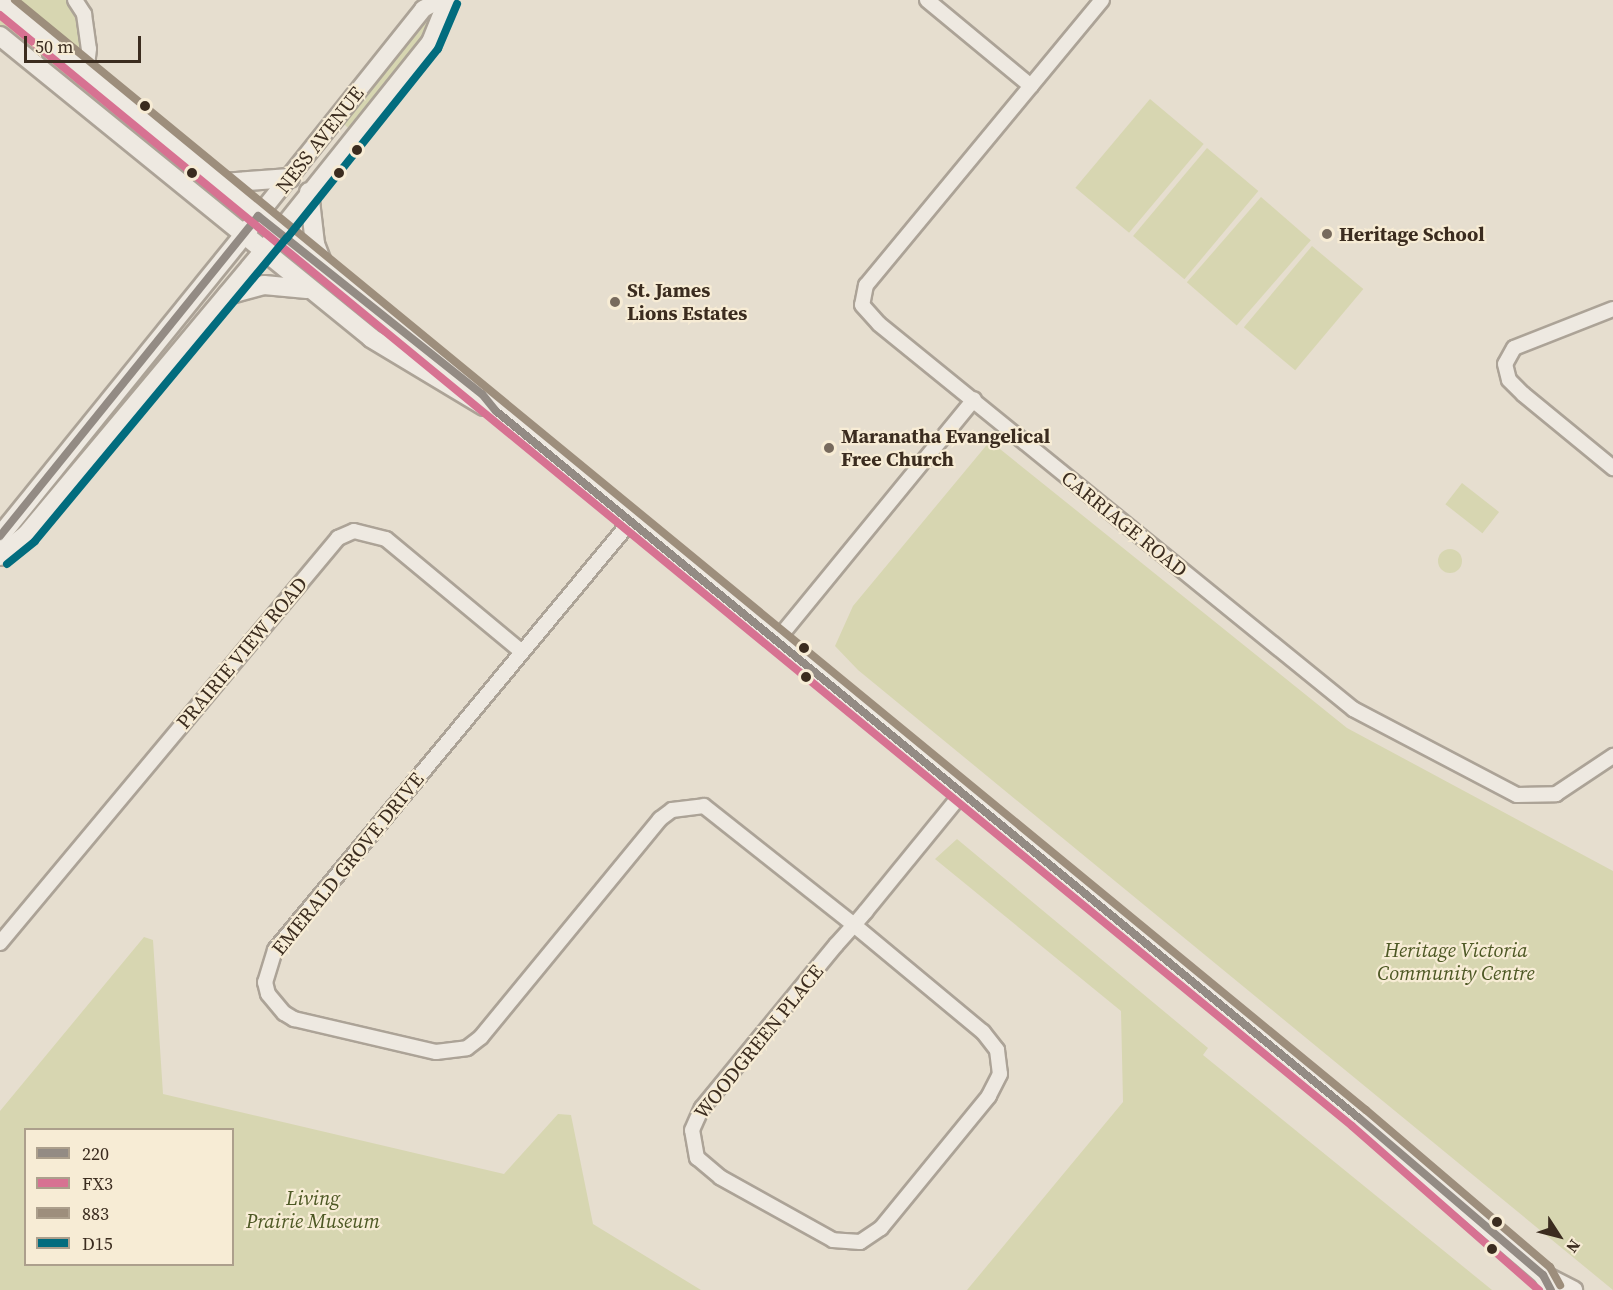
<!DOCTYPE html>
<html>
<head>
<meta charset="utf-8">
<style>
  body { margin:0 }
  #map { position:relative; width:1613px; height:1290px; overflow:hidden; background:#e6decf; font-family:"Source Serif 4",serif }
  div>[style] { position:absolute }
  .green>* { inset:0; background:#d7d6b1; transform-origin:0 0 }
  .round { border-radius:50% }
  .roads { filter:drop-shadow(2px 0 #aca397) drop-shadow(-2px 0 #aca397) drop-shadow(0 2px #aca397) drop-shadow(0 -2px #aca397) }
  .minor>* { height:14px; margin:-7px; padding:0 7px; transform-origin:7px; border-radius:7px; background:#eee9e1 }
  .tertiary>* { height:16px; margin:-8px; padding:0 8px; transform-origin:8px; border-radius:8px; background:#eee9e1 }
  .secondary>* { height:18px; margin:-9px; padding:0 9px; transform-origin:9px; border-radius:9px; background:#eee9e1 }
  .bus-1>* { height:8px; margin:-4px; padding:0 4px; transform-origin:4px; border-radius:4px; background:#938b84 }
  .bus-2>* { height:8px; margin:-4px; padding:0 4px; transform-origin:4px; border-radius:4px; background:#d77292 }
  .bus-3>* { height:8px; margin:-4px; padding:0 4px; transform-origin:4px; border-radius:4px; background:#9d8e7c }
  .bus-4>* { height:8px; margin:-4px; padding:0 4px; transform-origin:4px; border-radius:4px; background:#026c7e }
  .dots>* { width:16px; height:16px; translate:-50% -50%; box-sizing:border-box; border:3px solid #f7ecd5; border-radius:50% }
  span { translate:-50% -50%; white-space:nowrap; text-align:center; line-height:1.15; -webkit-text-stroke:4.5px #f7ecd5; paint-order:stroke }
  .street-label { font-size:20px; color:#3b2c1f }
  .poi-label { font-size:20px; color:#3b2c1f; font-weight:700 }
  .left { translate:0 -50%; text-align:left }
  .park-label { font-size:20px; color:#4d5824; font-style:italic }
  .legend { position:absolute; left:24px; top:1128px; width:210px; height:138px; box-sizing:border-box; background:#f7ecd5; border:2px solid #ac9f8c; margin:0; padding:8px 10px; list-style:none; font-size:18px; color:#3b2c1f }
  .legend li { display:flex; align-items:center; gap:12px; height:30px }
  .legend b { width:30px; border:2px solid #ac9f8c }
  .north { position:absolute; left:1529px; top:1206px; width:60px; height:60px; -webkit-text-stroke:4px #f7ecd5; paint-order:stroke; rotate:126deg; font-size:16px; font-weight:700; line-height:24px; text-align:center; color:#3b2c1f }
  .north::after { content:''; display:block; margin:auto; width:21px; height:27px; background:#3b2c1f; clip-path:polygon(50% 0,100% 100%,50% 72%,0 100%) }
  .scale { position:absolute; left:24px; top:36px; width:117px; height:27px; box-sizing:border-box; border:3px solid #3b2c1f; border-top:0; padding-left:8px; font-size:18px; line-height:21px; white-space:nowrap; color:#3b2c1f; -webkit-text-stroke:4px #f7ecd5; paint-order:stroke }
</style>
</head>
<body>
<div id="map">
  <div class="green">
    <i style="clip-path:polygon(0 0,75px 0,84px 14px,86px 72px,107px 89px,90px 110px,0 36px)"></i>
    <i style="clip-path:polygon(439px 0,441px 25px,355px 134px,337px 118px)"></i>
    <i style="left:1150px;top:99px;width:70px;height:116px;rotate:40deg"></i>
    <i style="left:1207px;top:148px;width:67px;height:115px;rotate:40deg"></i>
    <i style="left:1261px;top:197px;width:66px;height:113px;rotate:41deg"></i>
    <i style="clip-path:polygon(279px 231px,475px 402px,263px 251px)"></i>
    <i style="left:1312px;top:246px;width:67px;height:106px;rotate:40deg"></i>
    <i style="clip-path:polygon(990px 441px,1347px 728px,1613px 871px,1613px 1290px,858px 670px,835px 646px,853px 606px)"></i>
    <i style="left:1462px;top:483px;width:47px;height:27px;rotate:38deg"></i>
    <i class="round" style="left:1438px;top:549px;width:24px;height:24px"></i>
    <i style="clip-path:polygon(957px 839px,1208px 1048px,1203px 1055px,1492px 1290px,967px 1290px,1123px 1102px,1121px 1011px,935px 859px)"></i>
    <i style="clip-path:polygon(evenodd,144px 937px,153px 940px,163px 1094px,504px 1174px,558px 1114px,571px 1115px,593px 1224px,701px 1290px,0 1290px,0 1111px,144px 937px,26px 1130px,232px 1130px,232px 1264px,26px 1264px,26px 1130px)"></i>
  </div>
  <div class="roads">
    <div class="minor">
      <i style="left:75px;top:0;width:17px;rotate:57deg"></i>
      <i style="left:84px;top:14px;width:35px;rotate:82deg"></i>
      <i style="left:89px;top:49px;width:23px;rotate:97deg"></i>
      <i style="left:927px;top:0;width:135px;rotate:39.6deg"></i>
      <i style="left:1102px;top:0;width:370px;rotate:129.6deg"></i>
      <i style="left:866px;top:285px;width:20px;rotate:101deg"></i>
      <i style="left:862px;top:305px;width:25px;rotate:48deg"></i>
      <i style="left:879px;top:324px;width:611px;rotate:39.08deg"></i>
      <i style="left:1353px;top:709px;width:185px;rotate:27.7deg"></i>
      <i style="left:1517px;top:795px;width:39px;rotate:-1deg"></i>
      <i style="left:1556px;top:794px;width:69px;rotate:-33.7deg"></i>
      <i style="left:1613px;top:309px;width:106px;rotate:158.5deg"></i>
      <i style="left:1514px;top:348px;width:18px;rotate:119deg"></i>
      <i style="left:1505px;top:364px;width:16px;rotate:76deg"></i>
      <i style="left:1509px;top:380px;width:20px;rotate:45deg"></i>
      <i style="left:1523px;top:394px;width:117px;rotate:39.4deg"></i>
      <i style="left:631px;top:521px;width:557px;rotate:129.69deg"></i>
      <i style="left:275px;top:950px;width:34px;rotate:107deg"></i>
      <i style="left:265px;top:982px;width:12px;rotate:76deg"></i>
      <i style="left:268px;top:994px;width:25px;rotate:50deg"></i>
      <i style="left:284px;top:1013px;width:12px;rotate:31deg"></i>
      <i style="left:294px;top:1019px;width:146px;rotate:13.1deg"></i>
      <i style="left:436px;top:1052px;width:31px;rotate:-7deg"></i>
      <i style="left:467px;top:1048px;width:18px;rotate:-38deg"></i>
      <i style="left:481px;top:1037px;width:282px;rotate:-50.6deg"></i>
      <i style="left:660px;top:819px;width:15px;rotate:-37deg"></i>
      <i style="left:672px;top:810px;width:32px;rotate:-7deg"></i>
      <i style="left:704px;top:806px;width:191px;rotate:38.4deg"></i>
      <i style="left:854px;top:925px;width:168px;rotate:39.7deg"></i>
      <i style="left:983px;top:1032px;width:23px;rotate:52deg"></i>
      <i style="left:997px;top:1050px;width:24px;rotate:83deg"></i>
      <i style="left:1000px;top:1074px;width:25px;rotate:117deg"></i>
      <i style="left:989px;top:1096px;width:171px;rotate:129.3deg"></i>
      <i style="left:881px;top:1228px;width:25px;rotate:146deg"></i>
      <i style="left:860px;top:1242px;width:27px;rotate:-176deg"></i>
      <i style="left:833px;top:1240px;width:129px;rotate:-150.9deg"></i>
      <i style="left:720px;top:1177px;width:30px;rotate:-140deg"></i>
      <i style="left:697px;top:1158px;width:28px;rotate:-100deg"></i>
      <i style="left:692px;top:1130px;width:24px;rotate:-66deg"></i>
      <i style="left:702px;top:1108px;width:211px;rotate:-50.6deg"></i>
      <i style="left:836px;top:945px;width:27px;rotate:-48deg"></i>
      <i style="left:854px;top:925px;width:18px;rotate:-49deg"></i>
      <i style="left:866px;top:911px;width:154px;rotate:-50.8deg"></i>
      <i style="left:777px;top:640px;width:311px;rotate:-50.7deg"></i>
      <i style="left:0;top:943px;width:528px;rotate:-50.15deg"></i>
      <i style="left:338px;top:538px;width:17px;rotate:-24deg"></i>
      <i style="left:354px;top:531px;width:33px;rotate:14deg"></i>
      <i style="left:386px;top:539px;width:177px;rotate:39.7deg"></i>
    </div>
    <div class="tertiary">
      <i style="left:258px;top:216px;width:265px;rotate:-51.4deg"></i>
      <i style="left:423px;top:9px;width:18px;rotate:-29deg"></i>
      <i style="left:279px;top:231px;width:242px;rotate:-51.4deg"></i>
      <i style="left:430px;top:42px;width:45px;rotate:-68deg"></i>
    </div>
    <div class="secondary">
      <i style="left:0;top:1px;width:1759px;rotate:39.42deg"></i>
      <i style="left:1359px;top:1118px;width:242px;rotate:40.5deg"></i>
      <i style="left:1543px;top:1275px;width:17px;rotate:62deg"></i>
      <i style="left:0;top:36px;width:478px;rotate:39.1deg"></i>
      <i style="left:371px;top:338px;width:132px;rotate:31deg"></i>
      <i style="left:221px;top:183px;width:69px;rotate:-4.1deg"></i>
      <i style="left:309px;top:192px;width:52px;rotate:83.4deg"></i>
      <i style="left:315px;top:244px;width:25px;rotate:69deg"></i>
      <i style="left:227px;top:295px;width:38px;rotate:-15deg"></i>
      <i style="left:264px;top:285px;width:43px;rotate:5.3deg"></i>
      <i style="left:0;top:536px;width:397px;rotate:-51deg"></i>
      <i style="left:0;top:556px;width:35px;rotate:-39deg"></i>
      <i style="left:27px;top:534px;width:381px;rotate:-50.1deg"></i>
      <i style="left:1543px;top:1275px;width:34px;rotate:27deg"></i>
    </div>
  </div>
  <div class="bus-1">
    <i style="left:0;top:536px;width:411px;rotate:-51.1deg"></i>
    <i style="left:258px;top:216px;width:286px;rotate:38.5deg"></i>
    <i style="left:482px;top:394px;width:22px;rotate:51deg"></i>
    <i style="left:496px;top:411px;width:1116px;rotate:39.33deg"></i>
    <i style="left:1359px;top:1118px;width:242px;rotate:40.5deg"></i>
    <i style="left:1543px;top:1275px;width:17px;rotate:62deg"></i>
  </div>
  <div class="bus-2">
    <i style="left:0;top:15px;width:1750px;rotate:39.41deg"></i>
    <i style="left:1352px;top:1126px;width:249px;rotate:41.3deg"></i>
  </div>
  <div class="bus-3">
    <i style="left:15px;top:0;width:1749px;rotate:39.41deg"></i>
    <i style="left:1366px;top:1110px;width:242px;rotate:40.5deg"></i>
    <i style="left:1550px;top:1267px;width:21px;rotate:61deg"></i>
  </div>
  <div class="bus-4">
    <i style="left:7px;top:564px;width:36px;rotate:-39deg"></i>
    <i style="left:35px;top:541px;width:394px;rotate:-50.3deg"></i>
    <i style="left:287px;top:238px;width:242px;rotate:-51.4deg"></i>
    <i style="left:438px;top:49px;width:49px;rotate:-67.1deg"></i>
  </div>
  <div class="dots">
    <i style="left:145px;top:106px;background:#3b2c1f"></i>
    <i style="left:357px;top:150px;background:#3b2c1f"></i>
    <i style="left:192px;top:173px;background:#3b2c1f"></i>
    <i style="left:339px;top:173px;background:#3b2c1f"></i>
    <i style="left:1327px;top:234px;background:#776a5d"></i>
    <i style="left:615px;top:302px;background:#776a5d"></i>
    <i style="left:829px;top:448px;background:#776a5d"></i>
    <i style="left:804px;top:648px;background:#3b2c1f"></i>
    <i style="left:806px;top:677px;background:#3b2c1f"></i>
    <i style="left:1497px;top:1222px;background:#3b2c1f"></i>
    <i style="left:1492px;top:1249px;background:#3b2c1f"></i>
  </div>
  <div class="street-label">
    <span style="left:320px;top:140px;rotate:-52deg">NESS AVENUE</span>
    <span style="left:1124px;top:524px;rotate:39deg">CARRIAGE ROAD</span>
    <span style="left:242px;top:653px;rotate:-50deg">PRAIRIE VIEW ROAD</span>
    <span style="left:348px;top:864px;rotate:-51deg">EMERALD GROVE DRIVE</span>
    <span style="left:759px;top:1042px;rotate:-51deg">WOODGREEN PLACE</span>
  </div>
  <div class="poi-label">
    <span class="left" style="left:1339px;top:234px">Heritage School</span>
    <span class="left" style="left:627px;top:302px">St. James<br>Lions Estates</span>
    <span class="left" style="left:841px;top:448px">Maranatha Evangelical<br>Free Church</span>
  </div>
  <div class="park-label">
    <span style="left:1456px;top:962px">Heritage Victoria<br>Community Centre</span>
    <span style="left:313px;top:1210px">Living<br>Prairie Museum</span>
  </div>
  <ul class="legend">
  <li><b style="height:8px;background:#938b84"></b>220</li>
  <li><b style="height:8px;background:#d77292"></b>FX3</li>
  <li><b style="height:8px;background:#9d8e7c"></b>883</li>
  <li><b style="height:8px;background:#026c7e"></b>D15</li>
  </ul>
  <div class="north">N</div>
  <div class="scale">50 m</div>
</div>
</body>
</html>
